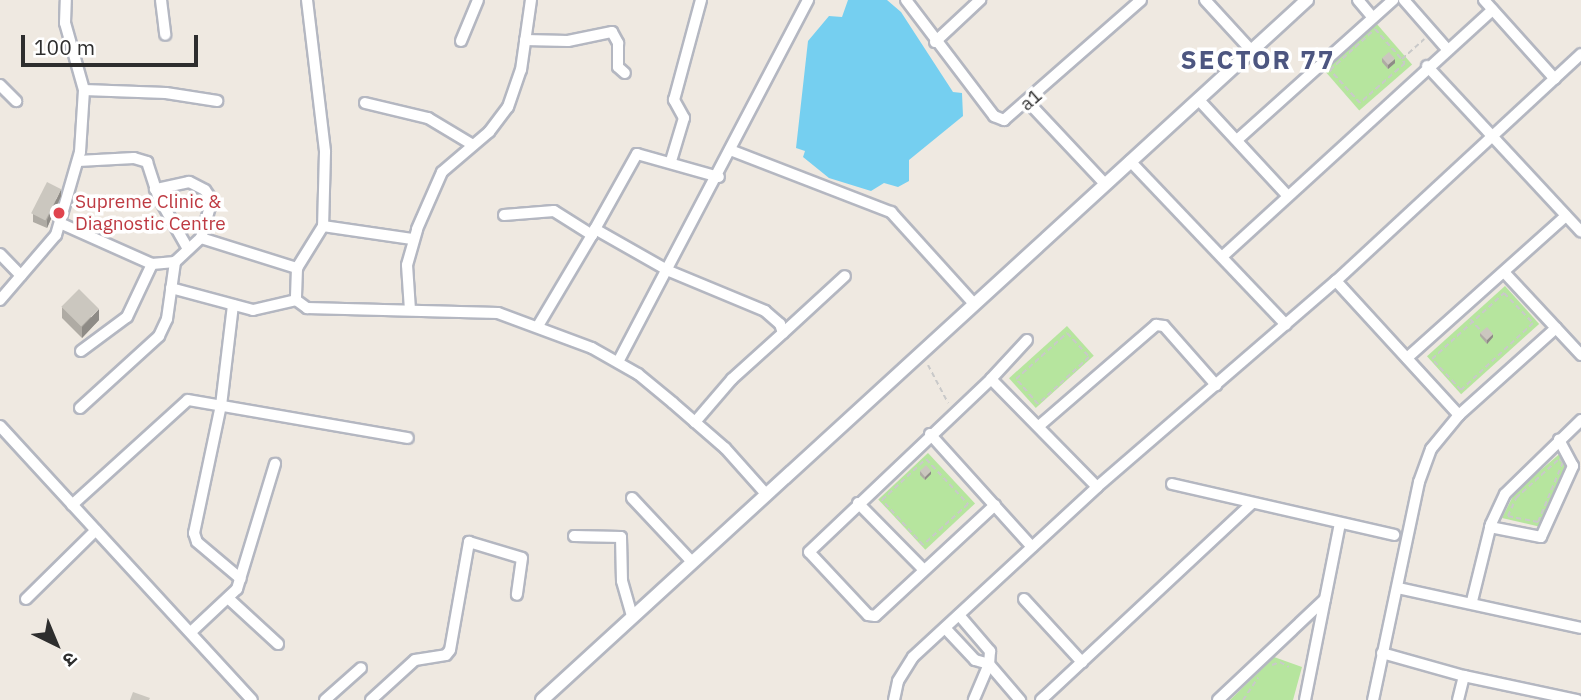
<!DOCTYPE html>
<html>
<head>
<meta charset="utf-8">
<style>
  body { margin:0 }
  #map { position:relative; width:1581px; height:700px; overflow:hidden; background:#efe9e1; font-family:"IBM Plex Sans","Noto Sans Devanagari",sans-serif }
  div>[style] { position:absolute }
  .green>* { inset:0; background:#b6e59e; transform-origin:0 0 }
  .water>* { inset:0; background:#75cff0 }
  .path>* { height:2px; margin-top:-1px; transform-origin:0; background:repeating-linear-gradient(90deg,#c9c9c9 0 5px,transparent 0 8.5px) }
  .roads { filter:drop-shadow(2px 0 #b4b7c1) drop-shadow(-2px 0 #b4b7c1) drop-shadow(0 2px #b4b7c1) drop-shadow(0 -2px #b4b7c1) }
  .minor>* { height:10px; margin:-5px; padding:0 5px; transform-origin:5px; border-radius:5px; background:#fff }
  .tertiary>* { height:12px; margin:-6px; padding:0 6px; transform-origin:6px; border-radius:6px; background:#fff }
  .wall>* { inset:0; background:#afaba4 }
  .shaded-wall>* { inset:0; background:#8e8b86 }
  .building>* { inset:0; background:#cbc7bf; transform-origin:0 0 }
  .dots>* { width:19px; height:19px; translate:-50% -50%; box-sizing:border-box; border:4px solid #fff; border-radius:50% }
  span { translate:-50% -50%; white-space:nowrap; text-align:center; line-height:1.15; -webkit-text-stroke:7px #fff; paint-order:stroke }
  .street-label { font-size:19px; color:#2e2e2e }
  .health-label { font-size:19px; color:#be3a42 }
  .left { translate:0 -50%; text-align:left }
  .district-label { font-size:26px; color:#4d5680; font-weight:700; letter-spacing:2px }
  .north { position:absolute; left:21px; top:609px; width:70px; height:70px; -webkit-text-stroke:5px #fff; paint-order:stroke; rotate:137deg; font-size:19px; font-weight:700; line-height:28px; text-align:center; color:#2e2e2e }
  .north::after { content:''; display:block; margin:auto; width:24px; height:32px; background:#2e2e2e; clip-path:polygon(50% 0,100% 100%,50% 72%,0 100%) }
  .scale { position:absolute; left:21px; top:35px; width:177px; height:32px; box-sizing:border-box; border:4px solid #2e2e2e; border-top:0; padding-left:9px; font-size:21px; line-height:24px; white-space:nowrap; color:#2e2e2e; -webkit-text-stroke:5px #fff; paint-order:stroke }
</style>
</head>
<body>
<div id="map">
  <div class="green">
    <i style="left:1376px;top:23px;width:55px;height:70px;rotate:49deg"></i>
    <i style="left:1505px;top:286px;width:51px;height:105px;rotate:48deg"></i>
    <i style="left:1067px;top:326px;width:40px;height:78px;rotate:48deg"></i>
    <i style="clip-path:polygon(1563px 451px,1568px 462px,1541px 527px,1502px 518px,1515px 492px)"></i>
    <i style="left:928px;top:453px;width:69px;height:68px;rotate:47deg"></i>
    <i style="clip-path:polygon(1274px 657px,1302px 667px,1293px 700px,1230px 700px)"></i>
  </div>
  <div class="water">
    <i style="clip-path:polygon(848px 0,887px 0,901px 12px,953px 92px,962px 93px,963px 116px,909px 160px,909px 181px,898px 187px,884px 183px,871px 191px,829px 178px,803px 157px,805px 151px,796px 148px,808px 41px,829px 16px,842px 17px)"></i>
  </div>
  <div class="path">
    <i style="left:1375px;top:29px;width:45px;rotate:48.6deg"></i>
    <i style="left:1405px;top:63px;width:60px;rotate:138.4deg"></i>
    <i style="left:1360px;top:103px;width:45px;rotate:-132.3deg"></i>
    <i style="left:1330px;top:70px;width:61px;rotate:-42.3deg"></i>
    <i style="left:1402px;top:59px;width:30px;rotate:-42deg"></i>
    <i style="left:1504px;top:293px;width:42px;rotate:46deg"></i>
    <i style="left:1533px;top:323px;width:98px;rotate:137.1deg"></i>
    <i style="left:1461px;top:390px;width:42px;rotate:-133.1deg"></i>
    <i style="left:1432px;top:359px;width:98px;rotate:-42.5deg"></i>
    <i style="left:1470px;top:319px;width:19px;rotate:47deg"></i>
    <i style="left:1067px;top:333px;width:33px;rotate:47deg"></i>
    <i style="left:1089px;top:357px;width:69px;rotate:137.3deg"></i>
    <i style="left:1038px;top:404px;width:33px;rotate:-131deg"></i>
    <i style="left:1016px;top:379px;width:69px;rotate:-42deg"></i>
    <i style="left:928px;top:365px;width:43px;rotate:62.2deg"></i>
    <i style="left:926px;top:459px;width:62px;rotate:47deg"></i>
    <i style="left:968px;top:504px;width:61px;rotate:137.7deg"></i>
    <i style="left:923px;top:545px;width:61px;rotate:-132.3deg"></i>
    <i style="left:882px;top:500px;width:60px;rotate:-43deg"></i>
    <i style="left:1559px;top:459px;width:5px;rotate:37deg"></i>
    <i style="left:1563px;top:462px;width:65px;rotate:112.6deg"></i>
    <i style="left:1538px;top:522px;width:31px;rotate:-169deg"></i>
    <i style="left:1508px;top:516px;width:20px;rotate:-66deg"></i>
    <i style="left:1516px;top:498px;width:58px;rotate:-42.2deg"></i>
    <i style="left:1272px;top:665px;width:9px;rotate:-21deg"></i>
    <i style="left:1280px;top:662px;width:10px;rotate:29deg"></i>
    <i style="left:1243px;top:700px;width:27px;rotate:-56deg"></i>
  </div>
  <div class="roads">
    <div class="minor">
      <i style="left:161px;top:0;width:35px;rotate:83deg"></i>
      <i style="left:307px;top:0;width:153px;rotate:83.2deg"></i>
      <i style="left:325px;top:152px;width:74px;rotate:91.5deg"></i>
      <i style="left:906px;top:0;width:146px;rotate:52.8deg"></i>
      <i style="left:994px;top:116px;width:11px;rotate:22deg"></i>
      <i style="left:1004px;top:120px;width:182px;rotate:-41.2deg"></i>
      <i style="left:1205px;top:0;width:68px;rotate:47.4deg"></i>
      <i style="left:1358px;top:0;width:23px;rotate:50deg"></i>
      <i style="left:1404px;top:0;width:65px;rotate:48.7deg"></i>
      <i style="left:1484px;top:0;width:106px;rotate:48.1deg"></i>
      <i style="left:525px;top:40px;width:43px;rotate:1.3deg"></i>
      <i style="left:568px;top:41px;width:45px;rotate:-11.6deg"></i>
      <i style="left:612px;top:32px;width:13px;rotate:61deg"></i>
      <i style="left:618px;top:43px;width:24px;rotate:90deg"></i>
      <i style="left:618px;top:67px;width:9px;rotate:41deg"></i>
      <i style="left:461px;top:41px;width:44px;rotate:-67.5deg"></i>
      <i style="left:935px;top:42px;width:62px;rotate:-43deg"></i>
      <i style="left:1427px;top:66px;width:226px;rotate:47.1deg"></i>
      <i style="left:0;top:85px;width:23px;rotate:45deg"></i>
      <i style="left:84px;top:90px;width:82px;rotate:2.1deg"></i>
      <i style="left:166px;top:93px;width:52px;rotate:8.9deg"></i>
      <i style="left:1198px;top:99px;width:131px;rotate:47.2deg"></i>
      <i style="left:365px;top:103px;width:65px;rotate:13.4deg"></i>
      <i style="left:428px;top:118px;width:52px;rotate:31deg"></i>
      <i style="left:1029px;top:103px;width:111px;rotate:46.8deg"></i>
      <i style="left:1237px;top:140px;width:210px;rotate:-41.9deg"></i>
      <i style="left:730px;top:150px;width:173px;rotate:21.1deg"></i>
      <i style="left:891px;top:212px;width:124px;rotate:47.9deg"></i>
      <i style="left:78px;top:161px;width:56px;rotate:-3.1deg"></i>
      <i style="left:134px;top:158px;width:14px;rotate:17deg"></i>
      <i style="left:147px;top:162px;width:38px;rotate:72deg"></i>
      <i style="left:159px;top:198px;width:59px;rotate:60.4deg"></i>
      <i style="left:671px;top:161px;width:45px;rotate:-73.2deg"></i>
      <i style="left:684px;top:118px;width:21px;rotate:-119deg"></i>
      <i style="left:674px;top:100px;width:104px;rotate:-74.9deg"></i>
      <i style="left:1130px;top:161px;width:226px;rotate:46.4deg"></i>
      <i style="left:504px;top:215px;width:50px;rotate:-4.6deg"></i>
      <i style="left:554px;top:211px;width:45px;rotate:32.3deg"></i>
      <i style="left:592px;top:235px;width:7px;rotate:-63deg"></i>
      <i style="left:595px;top:229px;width:85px;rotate:29.6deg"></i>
      <i style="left:669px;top:271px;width:104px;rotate:22.6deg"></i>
      <i style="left:765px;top:311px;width:20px;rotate:41deg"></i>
      <i style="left:780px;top:324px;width:9px;rotate:72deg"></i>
      <i style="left:783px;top:333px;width:69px;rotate:138deg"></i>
      <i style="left:732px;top:379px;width:57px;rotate:130.7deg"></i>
      <i style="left:62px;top:224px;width:98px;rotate:24deg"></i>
      <i style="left:152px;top:264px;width:23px;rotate:-5deg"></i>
      <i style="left:175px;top:262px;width:35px;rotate:-43deg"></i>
      <i style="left:201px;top:238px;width:40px;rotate:-74deg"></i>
      <i style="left:212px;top:200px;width:12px;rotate:-125deg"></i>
      <i style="left:205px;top:190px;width:18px;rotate:-153deg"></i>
      <i style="left:189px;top:182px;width:35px;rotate:168deg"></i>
      <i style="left:595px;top:229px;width:86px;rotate:-60.8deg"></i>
      <i style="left:637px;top:154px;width:85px;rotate:15.7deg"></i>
      <i style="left:201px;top:238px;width:101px;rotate:17.4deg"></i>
      <i style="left:297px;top:268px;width:32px;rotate:92deg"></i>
      <i style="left:296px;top:300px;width:14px;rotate:36deg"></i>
      <i style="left:307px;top:308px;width:191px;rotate:1.5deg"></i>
      <i style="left:498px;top:313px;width:100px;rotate:20.4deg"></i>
      <i style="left:592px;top:348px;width:53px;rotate:29.5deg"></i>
      <i style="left:638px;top:374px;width:45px;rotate:39.6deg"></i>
      <i style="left:673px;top:403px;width:69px;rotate:40.9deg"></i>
      <i style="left:725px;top:448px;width:62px;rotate:48.3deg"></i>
      <i style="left:0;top:254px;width:30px;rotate:46deg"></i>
      <i style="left:1223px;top:256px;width:365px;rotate:-42.4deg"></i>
      <i style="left:297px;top:268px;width:49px;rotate:-58.2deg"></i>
      <i style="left:323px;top:226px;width:90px;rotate:8.3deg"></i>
      <i style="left:1336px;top:281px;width:182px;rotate:47.5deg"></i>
      <i style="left:1459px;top:415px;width:44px;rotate:129.5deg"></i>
      <i style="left:1431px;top:449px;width:35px;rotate:110deg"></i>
      <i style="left:1419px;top:482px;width:223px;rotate:101.9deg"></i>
      <i style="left:171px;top:288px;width:85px;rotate:15deg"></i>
      <i style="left:253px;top:310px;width:44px;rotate:-13.1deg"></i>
      <i style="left:0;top:300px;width:86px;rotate:-49.3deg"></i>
      <i style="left:56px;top:235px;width:86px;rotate:-73.9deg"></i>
      <i style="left:80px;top:152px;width:62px;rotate:-86.3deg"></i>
      <i style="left:84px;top:90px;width:70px;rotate:-105.8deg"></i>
      <i style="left:65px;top:23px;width:23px;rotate:-88deg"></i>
      <i style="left:233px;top:305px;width:101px;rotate:96.8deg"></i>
      <i style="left:221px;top:405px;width:131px;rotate:101.9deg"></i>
      <i style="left:194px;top:533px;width:9px;rotate:72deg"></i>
      <i style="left:197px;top:542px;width:57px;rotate:40.1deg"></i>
      <i style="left:410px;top:310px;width:45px;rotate:-93.8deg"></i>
      <i style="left:407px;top:265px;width:37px;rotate:-74deg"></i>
      <i style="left:417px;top:229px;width:62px;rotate:-66.3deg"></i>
      <i style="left:442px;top:172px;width:62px;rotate:-40.4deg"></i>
      <i style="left:489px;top:132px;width:31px;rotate:-53deg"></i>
      <i style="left:508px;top:107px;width:39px;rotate:-71deg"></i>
      <i style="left:521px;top:70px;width:71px;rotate:-81.9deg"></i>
      <i style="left:538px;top:326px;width:106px;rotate:-59.3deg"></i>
      <i style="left:1556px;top:328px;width:37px;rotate:47deg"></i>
      <i style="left:783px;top:333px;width:84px;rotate:-42.6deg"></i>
      <i style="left:81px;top:351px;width:57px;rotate:-36.5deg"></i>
      <i style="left:127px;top:317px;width:59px;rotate:-64.7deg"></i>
      <i style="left:1407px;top:358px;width:213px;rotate:-41.8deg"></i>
      <i style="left:618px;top:362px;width:409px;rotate:-62.3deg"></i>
      <i style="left:991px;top:379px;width:53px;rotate:-47.3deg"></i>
      <i style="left:80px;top:408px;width:107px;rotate:-42.3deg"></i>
      <i style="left:159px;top:336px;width:19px;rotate:-65deg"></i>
      <i style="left:167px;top:319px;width:58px;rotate:-82deg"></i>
      <i style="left:1459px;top:415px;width:130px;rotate:-41.9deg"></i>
      <i style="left:1556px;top:328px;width:76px;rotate:-132.9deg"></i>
      <i style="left:0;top:426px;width:372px;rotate:47.4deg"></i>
      <i style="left:1039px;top:426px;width:155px;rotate:-40.8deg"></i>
      <i style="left:1156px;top:325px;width:8px;rotate:7deg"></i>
      <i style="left:1164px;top:326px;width:79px;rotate:48.6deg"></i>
      <i style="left:930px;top:434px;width:152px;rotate:47.9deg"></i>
      <i style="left:1172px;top:484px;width:228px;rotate:12.9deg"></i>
      <i style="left:632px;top:498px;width:88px;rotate:46.8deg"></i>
      <i style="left:858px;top:503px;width:94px;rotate:45.4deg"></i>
      <i style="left:72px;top:505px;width:156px;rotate:-42.2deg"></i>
      <i style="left:188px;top:400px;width:223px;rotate:9.8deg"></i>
      <i style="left:995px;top:505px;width:163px;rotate:137.2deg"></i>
      <i style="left:875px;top:616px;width:7px;rotate:-172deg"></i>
      <i style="left:868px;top:615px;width:86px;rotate:-133.1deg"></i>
      <i style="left:809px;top:552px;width:251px;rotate:-43.5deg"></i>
      <i style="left:991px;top:379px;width:151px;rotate:45.5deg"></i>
      <i style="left:1490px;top:527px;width:52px;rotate:11.1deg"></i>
      <i style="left:1541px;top:537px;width:78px;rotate:-65.7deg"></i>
      <i style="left:1573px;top:466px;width:30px;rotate:-118deg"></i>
      <i style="left:574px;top:536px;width:47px;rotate:1.2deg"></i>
      <i style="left:621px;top:537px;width:44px;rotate:88.7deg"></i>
      <i style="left:622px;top:581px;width:37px;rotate:74deg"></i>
      <i style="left:1398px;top:588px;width:187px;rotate:12.3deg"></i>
      <i style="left:228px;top:598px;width:68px;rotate:42.6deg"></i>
      <i style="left:26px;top:599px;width:98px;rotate:-44.6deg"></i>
      <i style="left:1024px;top:599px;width:86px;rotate:47.4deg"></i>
      <i style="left:1472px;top:601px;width:79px;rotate:-76.1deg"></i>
      <i style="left:1491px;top:524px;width:33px;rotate:-65deg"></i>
      <i style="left:1505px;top:494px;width:106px;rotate:-44.2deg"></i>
      <i style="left:959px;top:615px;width:48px;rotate:49.3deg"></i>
      <i style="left:990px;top:651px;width:13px;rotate:94deg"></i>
      <i style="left:989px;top:664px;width:39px;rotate:113deg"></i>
      <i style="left:945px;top:628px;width:44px;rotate:46.8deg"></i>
      <i style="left:975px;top:660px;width:15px;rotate:16deg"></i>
      <i style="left:989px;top:664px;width:48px;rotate:49.3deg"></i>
      <i style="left:191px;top:632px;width:63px;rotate:-43.1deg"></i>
      <i style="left:237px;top:589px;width:131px;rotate:-73.1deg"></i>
      <i style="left:1382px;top:653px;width:85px;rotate:15.7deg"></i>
      <i style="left:325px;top:700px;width:48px;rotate:-41.6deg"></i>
      <i style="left:371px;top:700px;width:59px;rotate:-42.3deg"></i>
      <i style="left:415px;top:660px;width:31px;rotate:-9deg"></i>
      <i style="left:446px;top:655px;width:6px;rotate:-51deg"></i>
      <i style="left:450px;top:650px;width:110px;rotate:-80deg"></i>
      <i style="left:469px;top:542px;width:55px;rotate:16.8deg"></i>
      <i style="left:522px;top:558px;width:37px;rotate:98deg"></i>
      <i style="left:894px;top:700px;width:19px;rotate:-78deg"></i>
      <i style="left:898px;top:681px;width:28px;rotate:-58deg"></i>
      <i style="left:913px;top:657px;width:251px;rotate:-42.7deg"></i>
      <i style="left:1097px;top:487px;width:316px;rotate:-40.8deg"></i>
      <i style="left:1336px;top:281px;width:334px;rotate:-42.8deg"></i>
      <i style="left:1041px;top:700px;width:289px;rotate:-43deg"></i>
      <i style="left:1218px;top:700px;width:147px;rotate:-43.3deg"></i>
      <i style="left:1305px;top:700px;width:180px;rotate:-78.8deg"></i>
      <i style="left:1458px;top:700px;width:25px;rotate:-76deg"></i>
      <i style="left:1464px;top:676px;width:116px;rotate:12deg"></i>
    </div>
    <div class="tertiary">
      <i style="left:542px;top:700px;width:1037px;rotate:-42.46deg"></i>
    </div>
  </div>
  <div class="wall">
    <i style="clip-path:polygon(1382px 58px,1395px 63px,1388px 69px,1382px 62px)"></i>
    <i style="clip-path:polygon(61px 196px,47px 228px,33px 222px,33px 214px)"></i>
    <i style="clip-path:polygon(62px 307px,99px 320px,82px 338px,62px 318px)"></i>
    <i style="clip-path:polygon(1480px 333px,1493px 337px,1487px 344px,1480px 336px)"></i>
    <i style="clip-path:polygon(920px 471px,931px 474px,925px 480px,920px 475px)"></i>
  </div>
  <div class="shaded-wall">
    <i style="clip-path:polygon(1395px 59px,1395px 63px,1388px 69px,1388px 65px)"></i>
    <i style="clip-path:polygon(61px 189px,61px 196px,47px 228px,47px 220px)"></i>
    <i style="clip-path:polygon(99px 309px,99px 320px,82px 338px,82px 327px)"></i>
    <i style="clip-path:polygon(1493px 334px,1493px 337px,1487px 344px,1487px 340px)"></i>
    <i style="clip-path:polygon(931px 471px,931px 474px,925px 480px,925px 477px)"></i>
  </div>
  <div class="building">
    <i style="left:1389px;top:52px;width:9px;height:9px;rotate:49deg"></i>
    <i style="left:47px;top:182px;width:16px;height:35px;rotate:27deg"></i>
    <i style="left:79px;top:289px;width:28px;height:25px;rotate:45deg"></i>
    <i style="clip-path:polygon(1487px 327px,1493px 334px,1487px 340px,1480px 333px)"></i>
    <i style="clip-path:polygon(926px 465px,931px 471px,925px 477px,920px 471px)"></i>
    <i style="clip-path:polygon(133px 692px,150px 698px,149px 700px,130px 700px)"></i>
  </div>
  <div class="dots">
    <i style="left:59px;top:213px;background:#e0444e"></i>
  </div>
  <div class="street-label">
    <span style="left:1031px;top:100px;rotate:-41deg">a1</span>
  </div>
  <div class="health-label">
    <span class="left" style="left:75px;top:213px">Supreme Clinic &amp;<br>Diagnostic Centre</span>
  </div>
  <div class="district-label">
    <span style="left:1258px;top:60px">SECTOR 77</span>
  </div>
  <div class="north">उ</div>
  <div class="scale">100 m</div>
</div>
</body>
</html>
